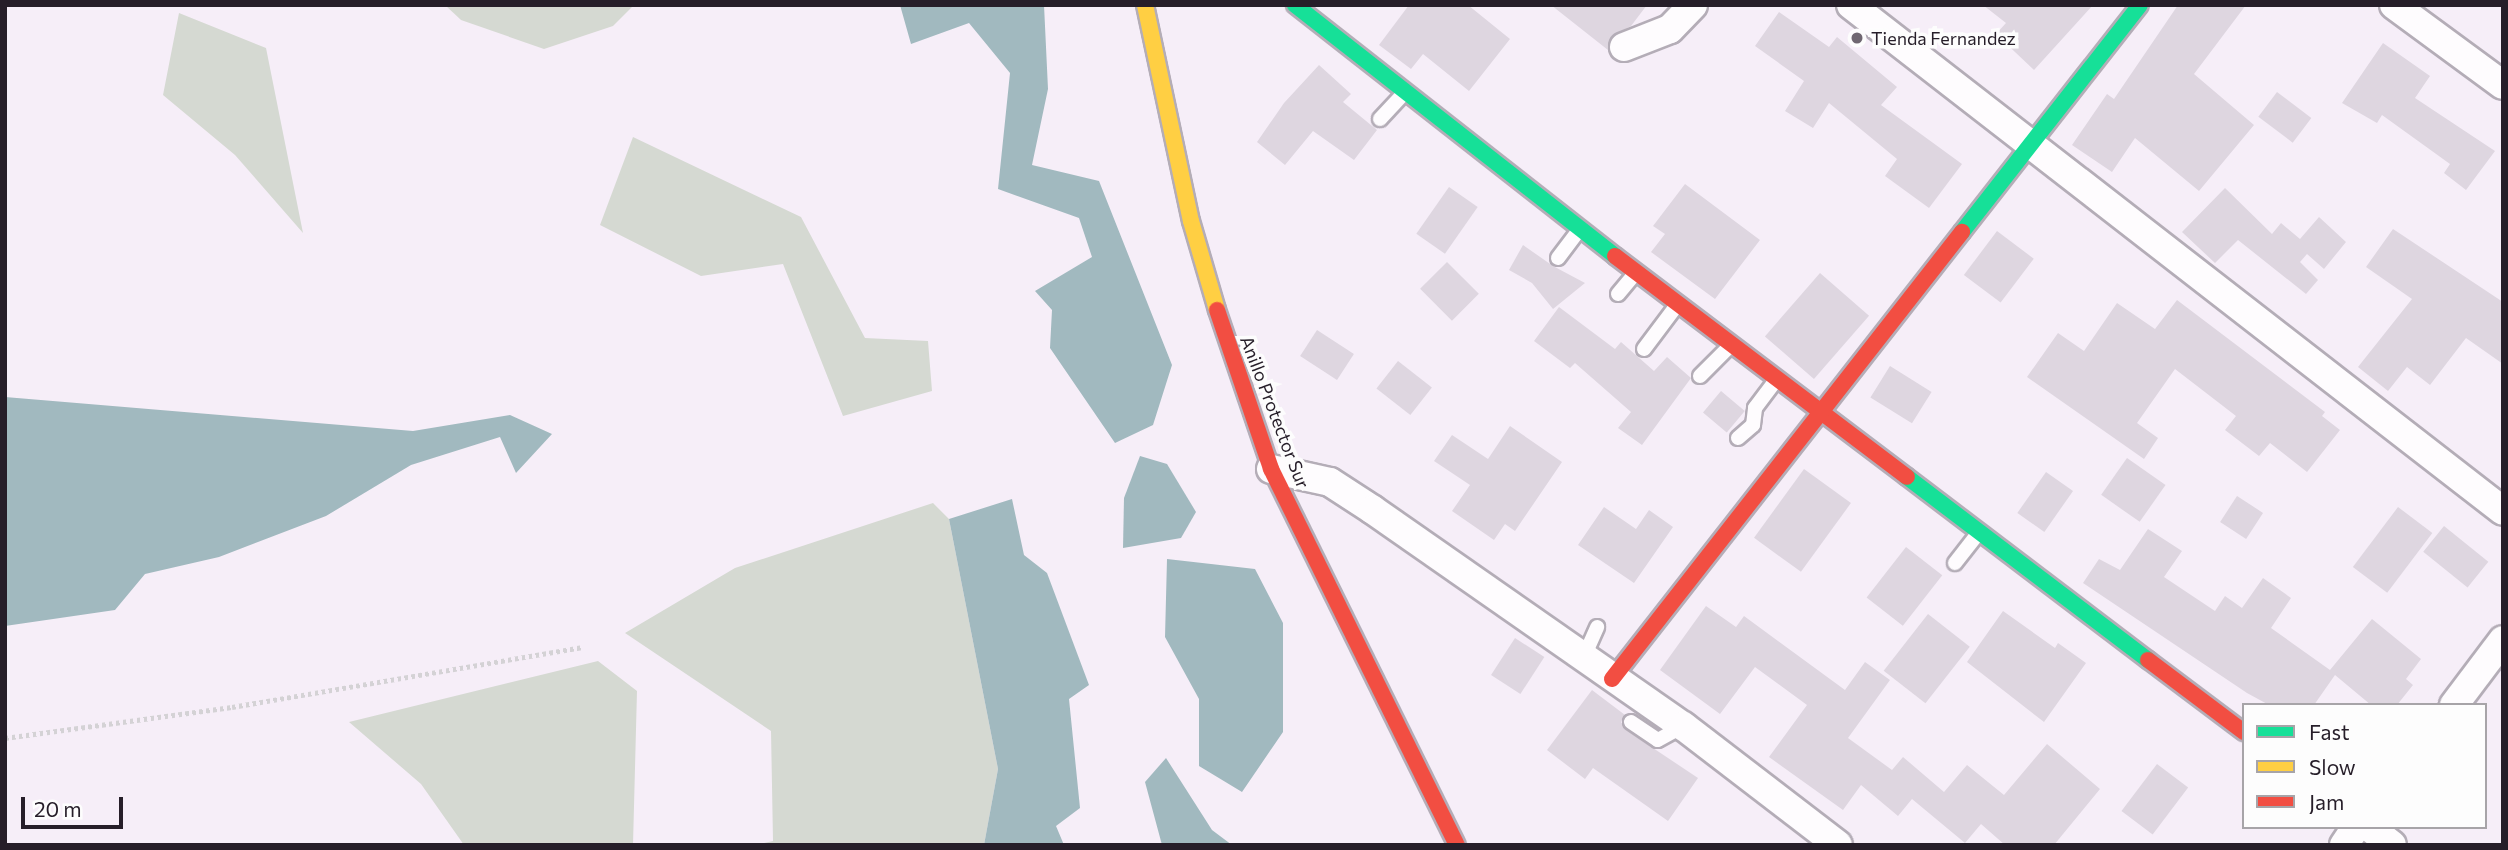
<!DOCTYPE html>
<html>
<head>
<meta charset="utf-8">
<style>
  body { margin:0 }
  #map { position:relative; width:2508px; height:850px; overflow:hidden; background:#f6eef8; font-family:Commissioner,sans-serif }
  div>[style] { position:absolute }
  .green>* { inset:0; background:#d5d9d2 }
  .water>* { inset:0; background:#a1b9bf }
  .building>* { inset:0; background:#ded6e0; transform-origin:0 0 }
  .path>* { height:4.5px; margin-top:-2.25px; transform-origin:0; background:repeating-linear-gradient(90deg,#d4d2d5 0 3.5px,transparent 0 7px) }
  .roads { filter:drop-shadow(2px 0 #b4adb7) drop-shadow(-2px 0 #b4adb7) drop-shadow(0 2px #b4adb7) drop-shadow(0 -2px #b4adb7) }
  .lane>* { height:14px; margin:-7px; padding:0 7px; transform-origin:7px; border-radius:7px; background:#fefcfe }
  .street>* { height:28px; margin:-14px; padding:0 14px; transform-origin:14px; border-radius:14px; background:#fefcfe }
  .fast>* { height:16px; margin:-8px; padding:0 8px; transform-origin:8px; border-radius:8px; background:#16e098 }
  .slow>* { height:16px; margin:-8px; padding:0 8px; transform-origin:8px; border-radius:8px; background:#ffcf43 }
  .jam>* { height:16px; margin:-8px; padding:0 8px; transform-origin:8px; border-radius:8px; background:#f24e42 }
  .dots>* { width:19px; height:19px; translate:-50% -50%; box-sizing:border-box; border:4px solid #fdfdfd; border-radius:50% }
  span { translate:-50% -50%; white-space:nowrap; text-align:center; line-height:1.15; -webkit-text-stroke:7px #fdfdfd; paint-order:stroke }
  .poi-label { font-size:18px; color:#261e29 }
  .left { translate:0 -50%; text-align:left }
  .street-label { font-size:18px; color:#261e29 }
  .frame { position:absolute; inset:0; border:7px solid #261e29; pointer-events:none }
  .legend { position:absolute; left:2242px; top:703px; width:245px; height:126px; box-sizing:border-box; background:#fdfdfd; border:2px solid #a7a4a8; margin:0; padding:9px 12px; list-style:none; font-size:21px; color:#261e29 }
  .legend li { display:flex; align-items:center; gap:14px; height:35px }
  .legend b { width:35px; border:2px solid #a7a4a8 }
  .scale { position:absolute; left:21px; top:797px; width:102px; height:32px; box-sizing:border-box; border:4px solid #261e29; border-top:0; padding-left:9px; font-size:21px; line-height:24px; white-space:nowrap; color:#261e29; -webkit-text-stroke:5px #fdfdfd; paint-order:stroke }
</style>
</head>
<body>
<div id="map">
  <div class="green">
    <i style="clip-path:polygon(445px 5px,634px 5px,613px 26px,544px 49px,461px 20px)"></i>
    <i style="clip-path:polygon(179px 13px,266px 48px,303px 233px,235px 155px,163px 95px)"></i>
    <i style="clip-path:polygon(633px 137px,801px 217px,865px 338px,928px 341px,932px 391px,843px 416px,783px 264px,701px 276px,600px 225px)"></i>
    <i style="clip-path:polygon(933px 503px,949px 519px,998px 769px,984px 845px,756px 845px,773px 841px,771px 731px,625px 633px,735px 568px)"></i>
    <i style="clip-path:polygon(598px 661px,637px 691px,633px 845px,464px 845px,421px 784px,349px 722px)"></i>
  </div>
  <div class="water">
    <i style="clip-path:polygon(900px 5px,1044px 5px,1048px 89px,1032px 165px,1099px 181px,1172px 365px,1153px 425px,1115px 443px,1050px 348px,1052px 310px,1035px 291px,1092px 257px,1079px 218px,998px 189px,1010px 73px,969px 23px,911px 44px)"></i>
    <i style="clip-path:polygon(5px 397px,413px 431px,510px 415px,552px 434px,516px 473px,500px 437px,411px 465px,326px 516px,219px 557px,145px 574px,115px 610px,5px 626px)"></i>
    <i style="clip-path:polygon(1140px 456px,1167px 464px,1196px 512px,1181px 538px,1123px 548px,1124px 498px)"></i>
    <i style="clip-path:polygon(1012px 499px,1024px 555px,1047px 573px,1089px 685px,1069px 699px,1080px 808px,1056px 826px,1064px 845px,984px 845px,998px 769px,949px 519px)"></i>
    <i style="clip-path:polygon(1167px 559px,1255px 569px,1283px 623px,1283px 732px,1242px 792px,1199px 766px,1199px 699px,1165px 637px)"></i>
    <i style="clip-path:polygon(1166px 758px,1212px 830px,1232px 845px,1162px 845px,1145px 782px)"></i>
  </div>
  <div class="building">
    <i style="clip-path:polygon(1409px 5px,1468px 5px,1510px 39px,1469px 91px,1423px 54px,1411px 69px,1379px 45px)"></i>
    <i style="clip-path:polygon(1551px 5px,1647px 5px,1631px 26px,1612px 36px,1608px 50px)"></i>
    <i style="clip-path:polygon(1983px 5px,2093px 5px,2034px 70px,1996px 34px,2006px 23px)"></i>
    <i style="clip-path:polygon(2178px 5px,2246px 5px,2194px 74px,2254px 125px,2199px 191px,2135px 138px,2112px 172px,2072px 145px,2107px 94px,2114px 99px)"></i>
    <i style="clip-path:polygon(1779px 12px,1829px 47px,1837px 37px,1897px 87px,1881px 105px,1962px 164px,1929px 208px,1885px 176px,1897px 159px,1829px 103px,1813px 128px,1785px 111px,1804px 81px,1755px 46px)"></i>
    <i style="clip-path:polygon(2383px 43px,2430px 76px,2415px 98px,2495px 151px,2466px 190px,2444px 173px,2450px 164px,2382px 115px,2377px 123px,2342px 103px)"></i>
    <i style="clip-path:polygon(1319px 65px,1351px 94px,1343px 102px,1377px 130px,1354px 160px,1313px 131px,1285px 165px,1257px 142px,1284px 103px)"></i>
    <i style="left:2277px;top:92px;width:43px;height:31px;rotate:37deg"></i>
    <i style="clip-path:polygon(1685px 184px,1760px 240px,1715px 299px,1651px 252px,1665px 234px,1653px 226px)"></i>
    <i style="left:1449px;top:187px;width:35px;height:57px;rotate:35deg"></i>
    <i style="clip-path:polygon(2225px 188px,2272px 234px,2281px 223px,2300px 239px,2319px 217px,2346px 242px,2324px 269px,2307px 254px,2300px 262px,2318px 280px,2306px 294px,2238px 240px,2215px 263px,2182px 232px)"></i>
    <i style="clip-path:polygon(2393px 229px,2503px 302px,2503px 364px,2466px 338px,2430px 385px,2407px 367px,2388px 391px,2358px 367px,2412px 299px,2366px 267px)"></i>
    <i style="left:1997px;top:231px;width:46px;height:55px;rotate:37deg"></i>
    <i style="clip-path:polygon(1523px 245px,1553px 266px,1585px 283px,1553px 309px,1532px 283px,1509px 270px)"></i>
    <i style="left:1447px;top:262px;width:45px;height:38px;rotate:45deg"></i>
    <i style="left:1820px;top:273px;width:65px;height:84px;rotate:41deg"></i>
    <i style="clip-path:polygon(2177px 300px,2325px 412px,2322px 416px,2340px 430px,2307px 472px,2270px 443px,2259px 456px,2225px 430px,2236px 416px,2175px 369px,2137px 423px,2158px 438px,2144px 459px,2027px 377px,2058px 333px,2084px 351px,2117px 303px,2155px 329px)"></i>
    <i style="clip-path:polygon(1559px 307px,1615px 349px,1621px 342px,1654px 371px,1667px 357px,1691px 378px,1642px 445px,1618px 428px,1631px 412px,1575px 363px,1570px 368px,1534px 341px)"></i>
    <i style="left:1317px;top:330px;width:44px;height:31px;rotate:33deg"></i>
    <i style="left:1398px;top:361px;width:43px;height:35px;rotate:38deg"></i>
    <i style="left:1890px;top:366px;width:49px;height:37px;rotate:32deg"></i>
    <i style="left:1721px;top:391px;width:31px;height:28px;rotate:40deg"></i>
    <i style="clip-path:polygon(1510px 426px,1562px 462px,1515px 531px,1505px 524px,1494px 540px,1452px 511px,1470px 485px,1434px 461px,1452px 435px,1488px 459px)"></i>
    <i style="left:2127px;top:458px;width:47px;height:45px;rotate:35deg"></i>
    <i style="left:1804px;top:469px;width:58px;height:85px;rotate:36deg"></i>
    <i style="left:2046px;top:472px;width:33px;height:50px;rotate:35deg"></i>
    <i style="left:2237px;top:496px;width:31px;height:31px;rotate:33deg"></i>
    <i style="clip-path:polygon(1604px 507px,1636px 529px,1649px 510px,1673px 527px,1634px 583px,1578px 545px)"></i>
    <i style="left:2398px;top:507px;width:43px;height:75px;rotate:37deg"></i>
    <i style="left:2444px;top:526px;width:57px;height:33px;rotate:39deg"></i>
    <i style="clip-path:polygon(2148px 529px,2182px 551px,2164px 577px,2215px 611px,2225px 596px,2242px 608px,2263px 578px,2291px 598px,2271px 628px,2330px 670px,2372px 619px,2421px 659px,2406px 679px,2413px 685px,2397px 705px,2371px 705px,2335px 675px,2314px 705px,2269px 705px,2247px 693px,2083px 583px,2099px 559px,2120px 570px)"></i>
    <i style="left:1906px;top:547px;width:46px;height:64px;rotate:38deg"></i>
    <i style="clip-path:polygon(1706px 606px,1736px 627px,1744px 616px,1845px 690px,1865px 662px,1890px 680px,1848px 738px,1892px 770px,1903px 757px,1944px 792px,1967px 765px,2004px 795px,2047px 744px,2100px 789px,2054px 845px,2005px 845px,1981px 824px,1965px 843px,1912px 799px,1898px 816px,1861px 785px,1843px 810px,1769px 757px,1807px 705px,1755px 667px,1720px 714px,1660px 670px)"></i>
    <i style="clip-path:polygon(2003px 611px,2055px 648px,2058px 643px,2086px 663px,2044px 722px,1967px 662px)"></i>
    <i style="left:1928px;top:614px;width:53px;height:72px;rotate:38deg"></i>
    <i style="left:1515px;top:638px;width:35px;height:44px;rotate:33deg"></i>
    <i style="clip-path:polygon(1592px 690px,1625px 715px,1621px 722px,1626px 730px,1698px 778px,1668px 821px,1593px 768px,1585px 779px,1547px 750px)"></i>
    <i style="left:2157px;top:764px;width:39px;height:59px;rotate:37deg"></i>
  </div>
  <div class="path">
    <i style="left:5px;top:738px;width:229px;rotate:-7.8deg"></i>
    <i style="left:232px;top:707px;width:356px;rotate:-9.7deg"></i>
  </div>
  <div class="roads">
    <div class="lane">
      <i style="left:1380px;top:119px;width:34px;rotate:-47deg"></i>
      <i style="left:1558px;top:258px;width:34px;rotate:-53deg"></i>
      <i style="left:1618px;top:294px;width:26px;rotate:-50deg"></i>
      <i style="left:1644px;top:349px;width:55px;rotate:-53.1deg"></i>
      <i style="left:1700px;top:376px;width:44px;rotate:-45deg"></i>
      <i style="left:1738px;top:438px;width:20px;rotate:-41deg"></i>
      <i style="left:1753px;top:425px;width:17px;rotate:-83deg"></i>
      <i style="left:1755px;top:408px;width:35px;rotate:-53deg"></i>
      <i style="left:1955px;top:563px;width:37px;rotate:-52deg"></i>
      <i style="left:1583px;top:659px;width:35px;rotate:-66deg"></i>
      <i style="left:1631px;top:722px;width:32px;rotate:34deg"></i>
      <i style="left:1658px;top:740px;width:29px;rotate:-29deg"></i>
    </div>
    <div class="street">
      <i style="left:1851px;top:5px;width:825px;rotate:37.81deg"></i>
      <i style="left:2394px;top:5px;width:135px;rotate:36.3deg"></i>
      <i style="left:1624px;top:47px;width:49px;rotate:-21.4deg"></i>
      <i style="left:1670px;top:29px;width:33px;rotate:-46deg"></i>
      <i style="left:1271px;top:469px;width:60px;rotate:12.4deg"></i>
      <i style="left:1330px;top:482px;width:51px;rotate:33.1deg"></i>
      <i style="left:1373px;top:510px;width:378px;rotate:34.9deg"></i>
      <i style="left:1683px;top:726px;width:195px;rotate:37.5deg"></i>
      <i style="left:2454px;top:705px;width:81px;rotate:-53deg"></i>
      <i style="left:2369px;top:827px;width:29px;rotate:38deg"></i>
      <i style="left:2344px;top:845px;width:22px;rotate:-56deg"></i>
    </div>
    <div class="fast">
      <i style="left:1295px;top:5px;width:407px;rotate:38.1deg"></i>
      <i style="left:1962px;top:232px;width:288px;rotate:-51.9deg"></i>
      <i style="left:1907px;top:477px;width:303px;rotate:37.2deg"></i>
    </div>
    <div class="slow">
      <i style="left:1145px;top:5px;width:221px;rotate:78deg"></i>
      <i style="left:1191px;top:221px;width:93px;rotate:73.7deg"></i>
    </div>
    <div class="jam">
      <i style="left:1615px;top:256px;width:366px;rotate:37.1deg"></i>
      <i style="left:1217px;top:310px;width:168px;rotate:71.2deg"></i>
      <i style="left:1271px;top:469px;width:419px;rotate:63.7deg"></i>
      <i style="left:2148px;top:660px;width:120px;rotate:36.9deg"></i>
      <i style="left:1612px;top:679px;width:568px;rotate:-51.94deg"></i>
    </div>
  </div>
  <div class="dots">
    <i style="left:1857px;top:38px;background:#6f6771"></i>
  </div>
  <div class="poi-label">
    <span class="left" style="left:1871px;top:38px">Tienda Fernandez</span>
  </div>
  <div class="street-label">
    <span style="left:1275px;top:412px;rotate:69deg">Anillo Protector Sur</span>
  </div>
  <div class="frame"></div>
  <ul class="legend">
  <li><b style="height:9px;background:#16e098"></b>Fast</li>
  <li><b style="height:9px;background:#ffcf43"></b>Slow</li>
  <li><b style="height:9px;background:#f24e42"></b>Jam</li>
  </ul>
  <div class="scale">20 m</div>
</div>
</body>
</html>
